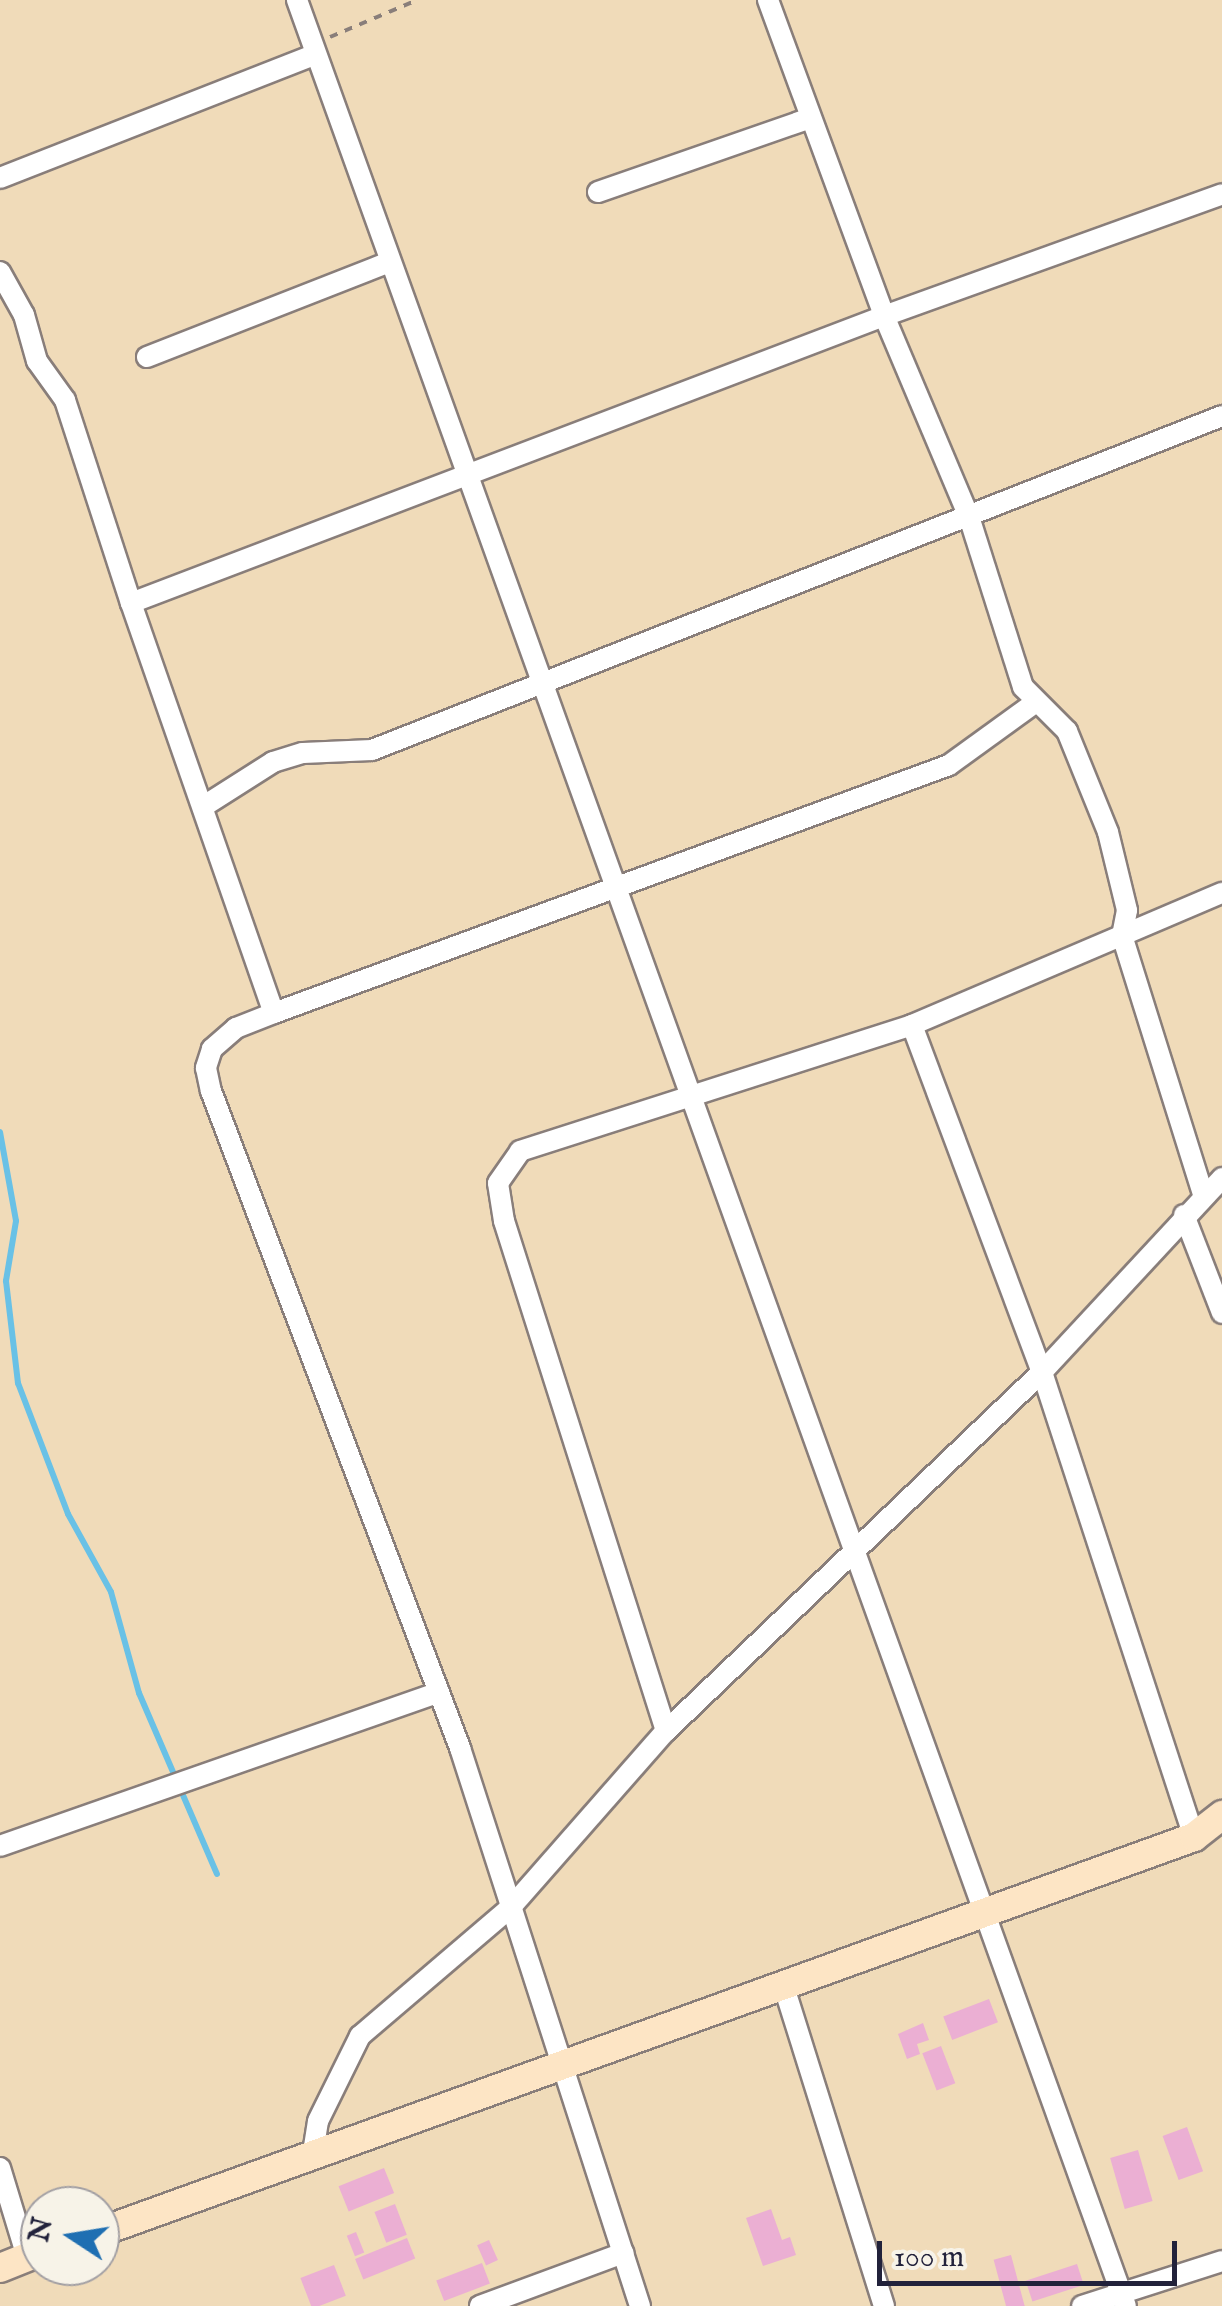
<!DOCTYPE html>
<html>
<head>
<meta charset="utf-8">
<style>
  body { margin:0 }
  #map { position:relative; width:1222px; height:2306px; overflow:hidden; background:#f0dbb9; font-family:"IM FELL English",serif }
  div>[style] { position:absolute }
  .stream>* { height:6px; margin:-3px; padding:0 3px; transform-origin:3px; border-radius:3px; background:#69c1e6 }
  .building>* { inset:0; background:#ebafd3; transform-origin:0 0 }
  .path>* { height:4px; margin-top:-2px; transform-origin:0; background:repeating-linear-gradient(90deg,#897e7a 0 8px,transparent 0 16px) }
  .roads { filter:drop-shadow(2px 0 #897e7a) drop-shadow(-2px 0 #897e7a) drop-shadow(0 2px #897e7a) drop-shadow(0 -2px #897e7a) }
  .street>* { height:20px; margin:-10px; padding:0 10px; transform-origin:10px; border-radius:10px; background:#fff }
  .secondary>* { height:28px; margin:-14px; padding:0 14px; transform-origin:14px; border-radius:14px; background:#fde5c5 }
  span { translate:-50% -50%; white-space:nowrap; text-align:center; line-height:1.15; -webkit-text-stroke:8px #f7f3e8; paint-order:stroke }
  .north { position:absolute; left:20px; top:2186px; width:100px; height:100px; box-sizing:border-box; background:#f7f3e8; border:2px solid #a29fa3; border-radius:50%; rotate:282deg; font-size:28px; font-weight:700; line-height:40px; text-align:center; color:#22223b }
  .north::after { content:''; display:block; margin:auto; width:35px; height:45px; background:#1f6fb2; clip-path:polygon(50% 0,100% 100%,50% 72%,0 100%) }
  .scale { position:absolute; left:877px; top:2241px; width:300px; height:45px; box-sizing:border-box; border:5px solid #22223b; border-top:0; padding-left:12px; font-size:30px; line-height:35px; white-space:nowrap; color:#22223b; -webkit-text-stroke:8px #f7f3e8; paint-order:stroke }
</style>
</head>
<body>
<div id="map">
  <div class="stream">
    <i style="left:0;top:1132px;width:90px;rotate:79.8deg"></i>
    <i style="left:16px;top:1221px;width:61px;rotate:99.5deg"></i>
    <i style="left:6px;top:1281px;width:103px;rotate:83.3deg"></i>
    <i style="left:18px;top:1383px;width:140px;rotate:69.1deg"></i>
    <i style="left:68px;top:1514px;width:89px;rotate:61.1deg"></i>
    <i style="left:111px;top:1592px;width:105px;rotate:74.5deg"></i>
    <i style="left:139px;top:1693px;width:197px;rotate:66.7deg"></i>
  </div>
  <div class="building">
    <i style="left:989px;top:1999px;width:25px;height:49px;rotate:69deg"></i>
    <i style="clip-path:polygon(923px 2023px,929px 2040px,917px 2044px,920px 2054px,907px 2059px,898px 2034px)"></i>
    <i style="left:941px;top:2046px;width:40px;height:20px;rotate:69deg"></i>
    <i style="left:1187px;top:2127px;width:47px;height:26px;rotate:70deg"></i>
    <i style="left:1138px;top:2150px;width:53px;height:29px;rotate:74deg"></i>
    <i style="left:384px;top:2168px;width:27px;height:49px;rotate:68deg"></i>
    <i style="left:395px;top:2204px;width:33px;height:22px;rotate:69deg"></i>
    <i style="clip-path:polygon(771px 2209px,782px 2240px,790px 2237px,796px 2255px,763px 2266px,746px 2218px)"></i>
    <i style="left:356px;top:2232px;width:22px;height:10px;rotate:68deg"></i>
    <i style="left:407px;top:2238px;width:22px;height:56px;rotate:68deg"></i>
    <i style="left:489px;top:2240px;width:22px;height:13px;rotate:66deg"></i>
    <i style="left:1011px;top:2255px;width:53px;height:18px;rotate:75deg"></i>
    <i style="left:482px;top:2263px;width:22px;height:49px;rotate:69deg"></i>
    <i style="left:1077px;top:2264px;width:22px;height:54px;rotate:72deg"></i>
    <i style="left:334px;top:2265px;width:33px;height:36px;rotate:69deg"></i>
  </div>
  <div class="path">
    <i style="left:330px;top:37px;width:95px;rotate:-23deg"></i>
  </div>
  <div class="roads">
    <div class="street">
      <i style="left:297px;top:0;width:2450px;rotate:70.23deg"></i>
      <i style="left:768px;top:0;width:337px;rotate:69.8deg"></i>
      <i style="left:884px;top:316px;width:806px;rotate:159.14deg"></i>
      <i style="left:131px;top:603px;width:434px;rotate:70.8deg"></i>
      <i style="left:274px;top:1013px;width:719px;rotate:-20.17deg"></i>
      <i style="left:949px;top:765px;width:107px;rotate:-35.9deg"></i>
      <i style="left:0;top:178px;width:339px;rotate:-21.4deg"></i>
      <i style="left:598px;top:192px;width:222px;rotate:-19.2deg"></i>
      <i style="left:0;top:272px;width:49px;rotate:60.8deg"></i>
      <i style="left:24px;top:315px;width:48px;rotate:74.2deg"></i>
      <i style="left:37px;top:361px;width:48px;rotate:54.3deg"></i>
      <i style="left:65px;top:400px;width:213px;rotate:72deg"></i>
      <i style="left:147px;top:357px;width:260px;rotate:-21.4deg"></i>
      <i style="left:204px;top:806px;width:82px;rotate:-32.5deg"></i>
      <i style="left:273px;top:762px;width:31px;rotate:-17deg"></i>
      <i style="left:303px;top:753px;width:69px;rotate:-2.5deg"></i>
      <i style="left:372px;top:750px;width:913px;rotate:-21.45deg"></i>
      <i style="left:274px;top:1013px;width:41px;rotate:158.5deg"></i>
      <i style="left:236px;top:1028px;width:32px;rotate:139deg"></i>
      <i style="left:212px;top:1049px;width:20px;rotate:108deg"></i>
      <i style="left:206px;top:1068px;width:24px;rotate:78deg"></i>
      <i style="left:211px;top:1091px;width:703px;rotate:69.24deg"></i>
      <i style="left:460px;top:1748px;width:586px;rotate:72.12deg"></i>
      <i style="left:912px;top:1025px;width:371px;rotate:69.5deg"></i>
      <i style="left:1042px;top:1372px;width:489px;rotate:71.9deg"></i>
      <i style="left:1203px;top:1194px;width:270px;rotate:-107.4deg"></i>
      <i style="left:1122px;top:936px;width:26px;rotate:-79deg"></i>
      <i style="left:1127px;top:910px;width:80px;rotate:-103.7deg"></i>
      <i style="left:1108px;top:832px;width:109px;rotate:-112.1deg"></i>
      <i style="left:1067px;top:731px;width:62px;rotate:-135deg"></i>
      <i style="left:1023px;top:687px;width:178px;rotate:-107.6deg"></i>
      <i style="left:969px;top:517px;width:218px;rotate:-112.9deg"></i>
      <i style="left:884px;top:316px;width:359px;rotate:-19.8deg"></i>
      <i style="left:1184px;top:1215px;width:105px;rotate:68.8deg"></i>
      <i style="left:666px;top:1731px;width:535px;rotate:-107.62deg"></i>
      <i style="left:504px;top:1221px;width:38px;rotate:-99deg"></i>
      <i style="left:498px;top:1183px;width:39px;rotate:-55deg"></i>
      <i style="left:520px;top:1151px;width:412px;rotate:-17.8deg"></i>
      <i style="left:912px;top:1025px;width:337px;rotate:-23.1deg"></i>
      <i style="left:0;top:1846px;width:465px;rotate:-19.3deg"></i>
      <i style="left:784px;top:1987px;width:334px;rotate:72.6deg"></i>
      <i style="left:312px;top:2159px;width:38px;rotate:-81deg"></i>
      <i style="left:318px;top:2121px;width:95px;rotate:-63.7deg"></i>
      <i style="left:360px;top:2036px;width:200px;rotate:-40.5deg"></i>
      <i style="left:512px;top:1906px;width:233px;rotate:-48.7deg"></i>
      <i style="left:666px;top:1731px;width:520px;rotate:-43.68deg"></i>
      <i style="left:1042px;top:1372px;width:265px;rotate:-47.1deg"></i>
      <i style="left:0;top:2168px;width:93px;rotate:73.1deg"></i>
      <i style="left:480px;top:2306px;width:153px;rotate:-20.3deg"></i>
      <i style="left:1082px;top:2306px;width:147px;rotate:-17.8deg"></i>
    </div>
    <div class="secondary">
      <i style="left:100px;top:2232px;width:1163px;rotate:-19.85deg"></i>
      <i style="left:1194px;top:1837px;width:36px;rotate:-38deg"></i>
      <i style="left:0;top:2268px;width:43px;rotate:-21.8deg"></i>
    </div>
  </div>
  <div class="north">N</div>
  <div class="scale">100 m</div>
</div>
</body>
</html>
